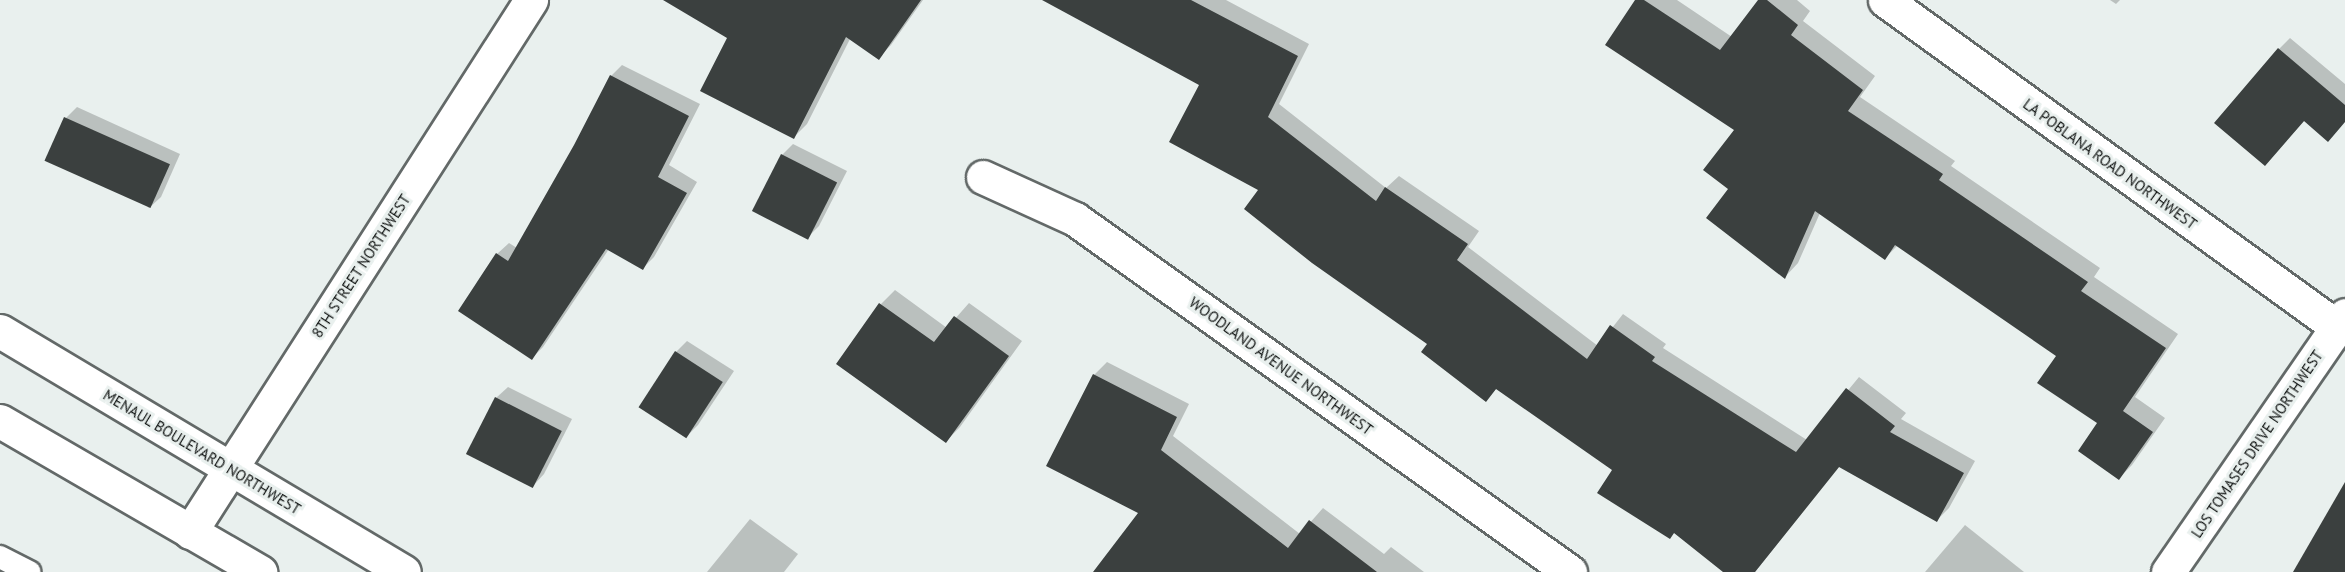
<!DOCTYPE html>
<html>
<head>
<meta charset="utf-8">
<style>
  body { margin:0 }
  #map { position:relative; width:2345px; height:572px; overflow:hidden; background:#e9f0ee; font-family:"PT Sans",sans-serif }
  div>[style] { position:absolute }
  .shadow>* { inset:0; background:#0003 }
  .building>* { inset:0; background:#3b403f; transform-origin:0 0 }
  .roads { filter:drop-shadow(2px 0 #636968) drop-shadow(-2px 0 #636968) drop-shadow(0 2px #636968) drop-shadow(0 -2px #636968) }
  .lane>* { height:22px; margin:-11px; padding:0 11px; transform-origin:11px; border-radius:11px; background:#fff }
  .street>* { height:33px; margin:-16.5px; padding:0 16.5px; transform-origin:16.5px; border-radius:16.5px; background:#fff }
  .secondary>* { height:33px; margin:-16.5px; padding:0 16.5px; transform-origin:16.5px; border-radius:16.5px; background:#fff }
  span { translate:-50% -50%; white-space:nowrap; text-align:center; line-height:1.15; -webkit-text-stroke:6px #e9f0ee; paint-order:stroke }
  .street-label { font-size:15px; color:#0f1211 }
</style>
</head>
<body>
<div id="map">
  <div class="shadow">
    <i style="clip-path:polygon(686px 0,923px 0,891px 45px,878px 58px,850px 39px,807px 124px,794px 137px,729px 37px)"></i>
    <i style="clip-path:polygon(1102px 0,1226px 0,1309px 44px,1279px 104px,1386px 188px,1399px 176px,1479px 231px,1468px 247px,1598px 346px,1623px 314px,1666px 344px,1663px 348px,1807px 440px,1859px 377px,1906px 413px,1901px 419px,1975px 461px,1949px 508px,1937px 520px,1840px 466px,1755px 572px,1726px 572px,1675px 532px,1670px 537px,1614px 469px,1497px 388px,1486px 400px,1429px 344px,1261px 190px,1201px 85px)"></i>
    <i style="clip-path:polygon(1637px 0,1677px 0,1732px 37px,1760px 0,1797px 0,1810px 11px,1803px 21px,1875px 76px,1860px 97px,1955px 161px,1951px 166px,2100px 268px,2094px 277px,2178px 334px,2135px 397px,2165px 418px,2132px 465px,2119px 478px,2099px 423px,2058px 355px,1898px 245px,1885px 258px,1820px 213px,1798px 263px,1785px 277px,1730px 189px,1736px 130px)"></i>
    <i style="clip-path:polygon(2110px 0,2120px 0,2116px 4px)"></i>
    <i style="clip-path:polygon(2290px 38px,2345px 84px,2345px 122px,2305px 120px,2265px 164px,2279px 49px)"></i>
    <i style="clip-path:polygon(622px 65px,700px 104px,669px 165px,697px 182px,654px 257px,643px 268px,609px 249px,543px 347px,532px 358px,460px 311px,497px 254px,509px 243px,517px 248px,575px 146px,611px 76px)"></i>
    <i style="clip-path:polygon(77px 107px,180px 154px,161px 197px,149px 208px,66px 118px)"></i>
    <i style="clip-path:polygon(793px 144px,847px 171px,819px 226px,808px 237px,782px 155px)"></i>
    <i style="clip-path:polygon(895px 290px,947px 328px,969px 303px,1022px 341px,960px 427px,946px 441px,881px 304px)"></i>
    <i style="clip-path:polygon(687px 341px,734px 371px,698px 425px,687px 436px,676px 352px)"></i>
    <i style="clip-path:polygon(1107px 362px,1189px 404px,1173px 436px,1300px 534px,1323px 508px,1384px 554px,1391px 547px,1424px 572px,1130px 572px,1140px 512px,1094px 375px)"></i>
    <i style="clip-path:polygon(508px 387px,572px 419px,544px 474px,533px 486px,496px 398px)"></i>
    <i style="clip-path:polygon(750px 519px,798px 554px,784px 572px,707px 572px)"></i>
    <i style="clip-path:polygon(1965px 525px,2024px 572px,1925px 572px)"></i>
  </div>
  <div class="building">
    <i style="clip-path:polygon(663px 0,921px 0,879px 60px,846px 37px,794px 139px,700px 91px,727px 38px)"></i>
    <i style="clip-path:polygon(1042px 0,1191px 0,1298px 56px,1268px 117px,1376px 201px,1385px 187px,1468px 244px,1457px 260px,1587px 359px,1610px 325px,1655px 357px,1652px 361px,1796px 452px,1846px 388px,1895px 426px,1890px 432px,1964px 473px,1937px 522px,1839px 467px,1755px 572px,1723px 572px,1674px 533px,1670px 539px,1597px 493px,1612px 470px,1496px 389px,1486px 402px,1421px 352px,1427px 344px,1312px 263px,1244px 209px,1258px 190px,1169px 142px,1199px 85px)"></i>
    <i style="clip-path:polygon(1635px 0,1644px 0,1720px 50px,1758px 0,1767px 0,1798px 25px,1791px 35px,1863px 90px,1848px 111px,1943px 174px,1939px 180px,2088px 282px,2081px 291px,2166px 348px,2123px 411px,2153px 432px,2119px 480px,2078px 451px,2097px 423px,2037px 383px,2056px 356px,1895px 245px,1885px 260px,1815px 211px,1785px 279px,1706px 218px,1728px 189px,1703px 170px,1734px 130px,1605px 45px)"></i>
    <i style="clip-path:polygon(2278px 48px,2345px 105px,2345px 122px,2328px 142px,2304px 121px,2265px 166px,2214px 123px)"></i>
    <i style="clip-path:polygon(610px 75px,689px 116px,658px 177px,687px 193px,643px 270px,606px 249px,532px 360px,458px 311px,496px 253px,508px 261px,574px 145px)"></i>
    <i style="left:64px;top:117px;width:116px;height:48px;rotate:24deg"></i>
    <i style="left:781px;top:154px;width:63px;height:64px;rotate:27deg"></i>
    <i style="clip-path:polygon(879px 303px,934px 342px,954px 316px,1009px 356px,946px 443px,836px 364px)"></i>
    <i style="left:675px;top:351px;width:57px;height:67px;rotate:33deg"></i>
    <i style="clip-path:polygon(1093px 374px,1177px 417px,1161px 450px,1288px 548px,1309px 520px,1377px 572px,1093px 572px,1138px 513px,1046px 466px)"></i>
    <i style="left:495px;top:397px;width:75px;height:64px;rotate:27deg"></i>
    <i style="clip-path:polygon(2345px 482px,2345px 572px,2293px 572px)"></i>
  </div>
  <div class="roads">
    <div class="lane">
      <i style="left:0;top:557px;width:33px;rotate:27deg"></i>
    </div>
    <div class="street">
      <i style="left:1885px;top:0;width:558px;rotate:35.88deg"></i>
      <i style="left:983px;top:177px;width:101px;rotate:24.5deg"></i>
      <i style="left:1075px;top:219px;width:608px;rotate:35.49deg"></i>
      <i style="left:190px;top:532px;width:632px;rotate:-57.34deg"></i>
      <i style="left:2168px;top:572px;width:312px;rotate:-55.4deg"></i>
    </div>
    <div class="secondary">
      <i style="left:0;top:331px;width:470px;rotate:30.8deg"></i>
      <i style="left:0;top:421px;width:301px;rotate:30.1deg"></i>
    </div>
  </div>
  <div class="street-label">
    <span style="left:2110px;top:164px;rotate:36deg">LA POBLANA ROAD NORTHWEST</span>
    <span style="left:361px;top:266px;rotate:-57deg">8TH STREET NORTHWEST</span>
    <span style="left:1281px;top:366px;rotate:36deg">WOODLAND AVENUE NORTHWEST</span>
    <span style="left:2257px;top:444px;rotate:-56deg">LOS TOMASES DRIVE NORTHWEST</span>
    <span style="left:202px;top:452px;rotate:31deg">MENAUL BOULEVARD NORTHWEST</span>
  </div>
</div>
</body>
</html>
